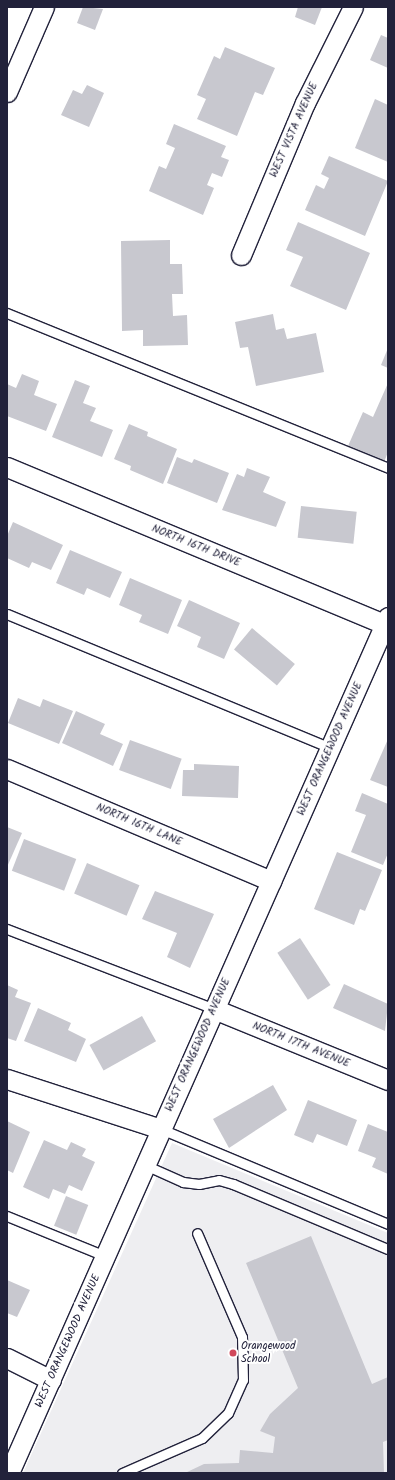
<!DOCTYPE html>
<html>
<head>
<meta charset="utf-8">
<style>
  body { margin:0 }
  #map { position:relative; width:395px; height:1480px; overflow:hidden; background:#fff; font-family:Kalam,sans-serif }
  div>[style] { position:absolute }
  .built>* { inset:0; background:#eeeef1 }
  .building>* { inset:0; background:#c8c8cf; transform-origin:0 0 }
  .roads { filter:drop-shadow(1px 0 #22223b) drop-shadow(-1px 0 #22223b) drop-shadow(0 1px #22223b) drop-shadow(0 -1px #22223b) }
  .service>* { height:9px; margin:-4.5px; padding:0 4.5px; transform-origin:4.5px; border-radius:4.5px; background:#fff }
  .minor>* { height:19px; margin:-9.5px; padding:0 9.5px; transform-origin:9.5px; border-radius:9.5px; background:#fff }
  .dots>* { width:11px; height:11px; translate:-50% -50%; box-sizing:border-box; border:2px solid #fff; border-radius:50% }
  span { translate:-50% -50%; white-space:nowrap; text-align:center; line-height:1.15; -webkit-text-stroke:4px #fff; paint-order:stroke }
  .street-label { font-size:11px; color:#22223b }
  .poi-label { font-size:11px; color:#22223b }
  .left { translate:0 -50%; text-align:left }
  .frame { position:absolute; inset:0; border:8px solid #22223b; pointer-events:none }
</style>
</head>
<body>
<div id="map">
  <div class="built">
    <i style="clip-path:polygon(172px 1143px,388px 1233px,388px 1473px,23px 1473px)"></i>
  </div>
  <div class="building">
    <i style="clip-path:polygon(83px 7px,103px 9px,95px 30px,77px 23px)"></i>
    <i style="clip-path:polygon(298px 7px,322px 7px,315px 25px,295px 17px)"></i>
    <i style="clip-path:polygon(381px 35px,388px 38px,388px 68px,370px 60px)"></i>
    <i style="clip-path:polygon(225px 47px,275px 68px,263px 95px,255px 92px,237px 136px,197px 119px,206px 99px,197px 95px,214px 56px,220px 59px)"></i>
    <i style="clip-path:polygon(87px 85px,104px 93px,89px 127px,61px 115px,73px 90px,82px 94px)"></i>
    <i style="clip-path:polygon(375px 99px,388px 105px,388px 162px,355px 148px)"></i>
    <i style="clip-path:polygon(174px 124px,226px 146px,221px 157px,229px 160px,222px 177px,212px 173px,207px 185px,214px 188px,203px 215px,149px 191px,159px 166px,166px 169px,175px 148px,166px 144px)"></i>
    <i style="clip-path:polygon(329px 156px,388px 181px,365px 236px,305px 210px,316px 185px,324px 189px,329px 178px,321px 174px)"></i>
    <i style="clip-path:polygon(298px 222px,370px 253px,346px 310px,290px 286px,303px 257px,286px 250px)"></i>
    <i style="clip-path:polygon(170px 240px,170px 264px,182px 264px,183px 294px,172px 294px,173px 316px,187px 315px,188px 345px,143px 346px,143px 330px,122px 331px,121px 241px)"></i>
    <i style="clip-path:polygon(273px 314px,276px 330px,284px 328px,287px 339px,316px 333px,324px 372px,256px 386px,248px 347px,240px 348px,235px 322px)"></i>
    <i style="clip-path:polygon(388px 348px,388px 368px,381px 365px)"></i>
    <i style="clip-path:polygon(22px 374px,39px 381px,34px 395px,57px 404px,46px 431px,7px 416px,7px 384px,16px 388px)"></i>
    <i style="clip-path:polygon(75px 380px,90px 386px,83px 403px,96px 408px,90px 421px,113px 430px,102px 457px,52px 437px)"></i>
    <i style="clip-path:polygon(388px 383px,388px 452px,384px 462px,348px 446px,363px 412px,373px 417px)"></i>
    <i style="clip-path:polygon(129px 424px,148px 432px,147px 436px,177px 449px,163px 484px,130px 470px,131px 466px,114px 459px)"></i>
    <i style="clip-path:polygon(177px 457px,192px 463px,194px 459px,229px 473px,217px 503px,167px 483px)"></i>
    <i style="clip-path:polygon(247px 468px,270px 477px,263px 492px,286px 502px,276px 527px,222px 510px,237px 474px,244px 477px)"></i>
    <i style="left:301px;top:506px;width:56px;height:32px;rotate:6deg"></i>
    <i style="clip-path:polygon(13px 522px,63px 545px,51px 570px,32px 562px,29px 568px,7px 558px,7px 536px)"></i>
    <i style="clip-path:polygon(70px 550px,122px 572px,110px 598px,87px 588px,84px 595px,56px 583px)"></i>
    <i style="clip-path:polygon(130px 578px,182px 600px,168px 634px,139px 622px,142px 615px,119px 605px)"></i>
    <i style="clip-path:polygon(189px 600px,240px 623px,224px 659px,197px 647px,201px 637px,177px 626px)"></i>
    <i style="left:252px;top:628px;width:56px;height:28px;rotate:40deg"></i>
    <i style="clip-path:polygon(18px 698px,40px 707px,43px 699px,73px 711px,59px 744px,8px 723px)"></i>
    <i style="clip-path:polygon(76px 711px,105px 724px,100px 734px,123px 744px,113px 766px,62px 743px)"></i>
    <i style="clip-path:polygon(388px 739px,388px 787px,370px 780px)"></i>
    <i style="left:130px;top:740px;width:55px;height:32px;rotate:20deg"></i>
    <i style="clip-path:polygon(194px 764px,239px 766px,238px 798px,182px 796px,183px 770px,194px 770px)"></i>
    <i style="clip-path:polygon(362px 793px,388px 804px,388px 853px,383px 865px,351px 852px,366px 815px,355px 811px)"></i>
    <i style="clip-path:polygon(7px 827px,22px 833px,7px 867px)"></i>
    <i style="left:24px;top:839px;width:56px;height:34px;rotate:21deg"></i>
    <i style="clip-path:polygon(337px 852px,382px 870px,365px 911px,360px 909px,354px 925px,314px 909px)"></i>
    <i style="left:87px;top:863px;width:57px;height:33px;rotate:23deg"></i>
    <i style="clip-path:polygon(155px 891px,214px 914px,190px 968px,167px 957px,177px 933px,142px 919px)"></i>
    <i style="left:300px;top:938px;width:56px;height:27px;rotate:57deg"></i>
    <i style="clip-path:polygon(344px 984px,388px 1004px,385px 1031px,333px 1008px)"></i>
    <i style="clip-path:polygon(7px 985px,18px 990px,15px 997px,31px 1003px,16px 1041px,7px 1038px)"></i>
    <i style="clip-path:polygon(38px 1008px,71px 1023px,68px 1030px,86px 1039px,76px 1062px,24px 1041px)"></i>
    <i style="left:142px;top:1016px;width:29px;height:60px;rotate:61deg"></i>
    <i style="clip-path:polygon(273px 1085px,287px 1110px,229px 1148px,213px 1119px)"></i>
    <i style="clip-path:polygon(308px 1100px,357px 1120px,347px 1146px,317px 1134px,313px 1143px,294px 1135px)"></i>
    <i style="clip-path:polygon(7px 1121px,30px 1132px,13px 1173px,7px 1170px)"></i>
    <i style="clip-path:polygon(368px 1124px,388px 1132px,388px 1174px,372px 1167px,376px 1158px,358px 1151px)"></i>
    <i style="clip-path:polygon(44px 1140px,67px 1150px,71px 1142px,86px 1149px,82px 1156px,95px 1162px,82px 1191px,69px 1185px,65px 1194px,53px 1189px,49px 1199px,23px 1187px)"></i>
    <i style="left:66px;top:1196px;width:24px;height:32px;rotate:22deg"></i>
    <i style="clip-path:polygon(311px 1236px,372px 1384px,388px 1377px,388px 1440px,383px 1442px,384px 1473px,185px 1473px,204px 1464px,239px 1463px,240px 1450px,273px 1453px,275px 1437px,260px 1431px,270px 1414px,298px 1388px,246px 1263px)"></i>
    <i style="clip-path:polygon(7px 1280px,30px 1290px,17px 1317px,7px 1313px)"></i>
  </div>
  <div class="roads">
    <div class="service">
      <i style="left:7px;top:313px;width:411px;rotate:22.1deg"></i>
      <i style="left:7px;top:614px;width:350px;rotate:22.5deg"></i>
      <i style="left:7px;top:929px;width:222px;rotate:21.1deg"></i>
      <i style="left:161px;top:1129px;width:246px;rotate:22.7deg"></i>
      <i style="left:145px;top:1165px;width:42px;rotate:24.1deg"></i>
      <i style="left:183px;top:1182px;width:16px;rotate:7deg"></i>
      <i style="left:199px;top:1184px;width:20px;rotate:-11deg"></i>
      <i style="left:219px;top:1180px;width:15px;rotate:16deg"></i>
      <i style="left:233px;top:1184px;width:168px;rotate:22.8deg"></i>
      <i style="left:7px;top:1216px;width:106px;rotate:22.2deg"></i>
      <i style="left:122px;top:1473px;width:87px;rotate:-23.6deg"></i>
      <i style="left:202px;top:1438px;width:36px;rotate:-44deg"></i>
      <i style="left:228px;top:1413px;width:36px;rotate:-66deg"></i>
      <i style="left:243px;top:1380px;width:43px;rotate:-91.3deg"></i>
      <i style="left:242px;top:1337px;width:113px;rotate:-113.4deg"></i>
    </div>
    <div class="minor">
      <i style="left:7px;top:92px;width:93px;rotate:-66.5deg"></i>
      <i style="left:241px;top:255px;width:165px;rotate:-67.2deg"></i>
      <i style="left:305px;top:103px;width:107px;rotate:-63.4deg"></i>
      <i style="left:7px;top:467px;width:409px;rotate:22.6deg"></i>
      <i style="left:7px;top:769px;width:287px;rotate:23deg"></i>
      <i style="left:214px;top:1009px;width:188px;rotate:22.2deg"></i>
      <i style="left:7px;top:1079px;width:162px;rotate:18deg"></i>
      <i style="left:7px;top:1358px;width:49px;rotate:26.6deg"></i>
      <i style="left:9px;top:1473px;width:936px;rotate:-66.12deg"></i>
    </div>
  </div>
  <div class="dots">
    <i style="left:233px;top:1353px;background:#d1495b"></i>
  </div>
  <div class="street-label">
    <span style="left:294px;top:130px;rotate:-66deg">WEST VISTA AVENUE</span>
    <span style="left:196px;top:546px;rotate:22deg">NORTH 16TH DRIVE</span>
    <span style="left:330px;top:749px;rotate:-66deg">WEST ORANGEWOOD AVENUE</span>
    <span style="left:139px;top:825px;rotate:23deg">NORTH 16TH LANE</span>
    <span style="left:198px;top:1045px;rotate:-66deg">WEST ORANGEWOOD AVENUE</span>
    <span style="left:301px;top:1045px;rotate:22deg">NORTH 17TH AVENUE</span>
    <span style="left:68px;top:1341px;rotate:-66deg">WEST ORANGEWOOD AVENUE</span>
  </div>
  <div class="poi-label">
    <span class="left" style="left:241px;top:1353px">Orangewood<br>School</span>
  </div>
  <div class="frame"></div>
</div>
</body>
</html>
